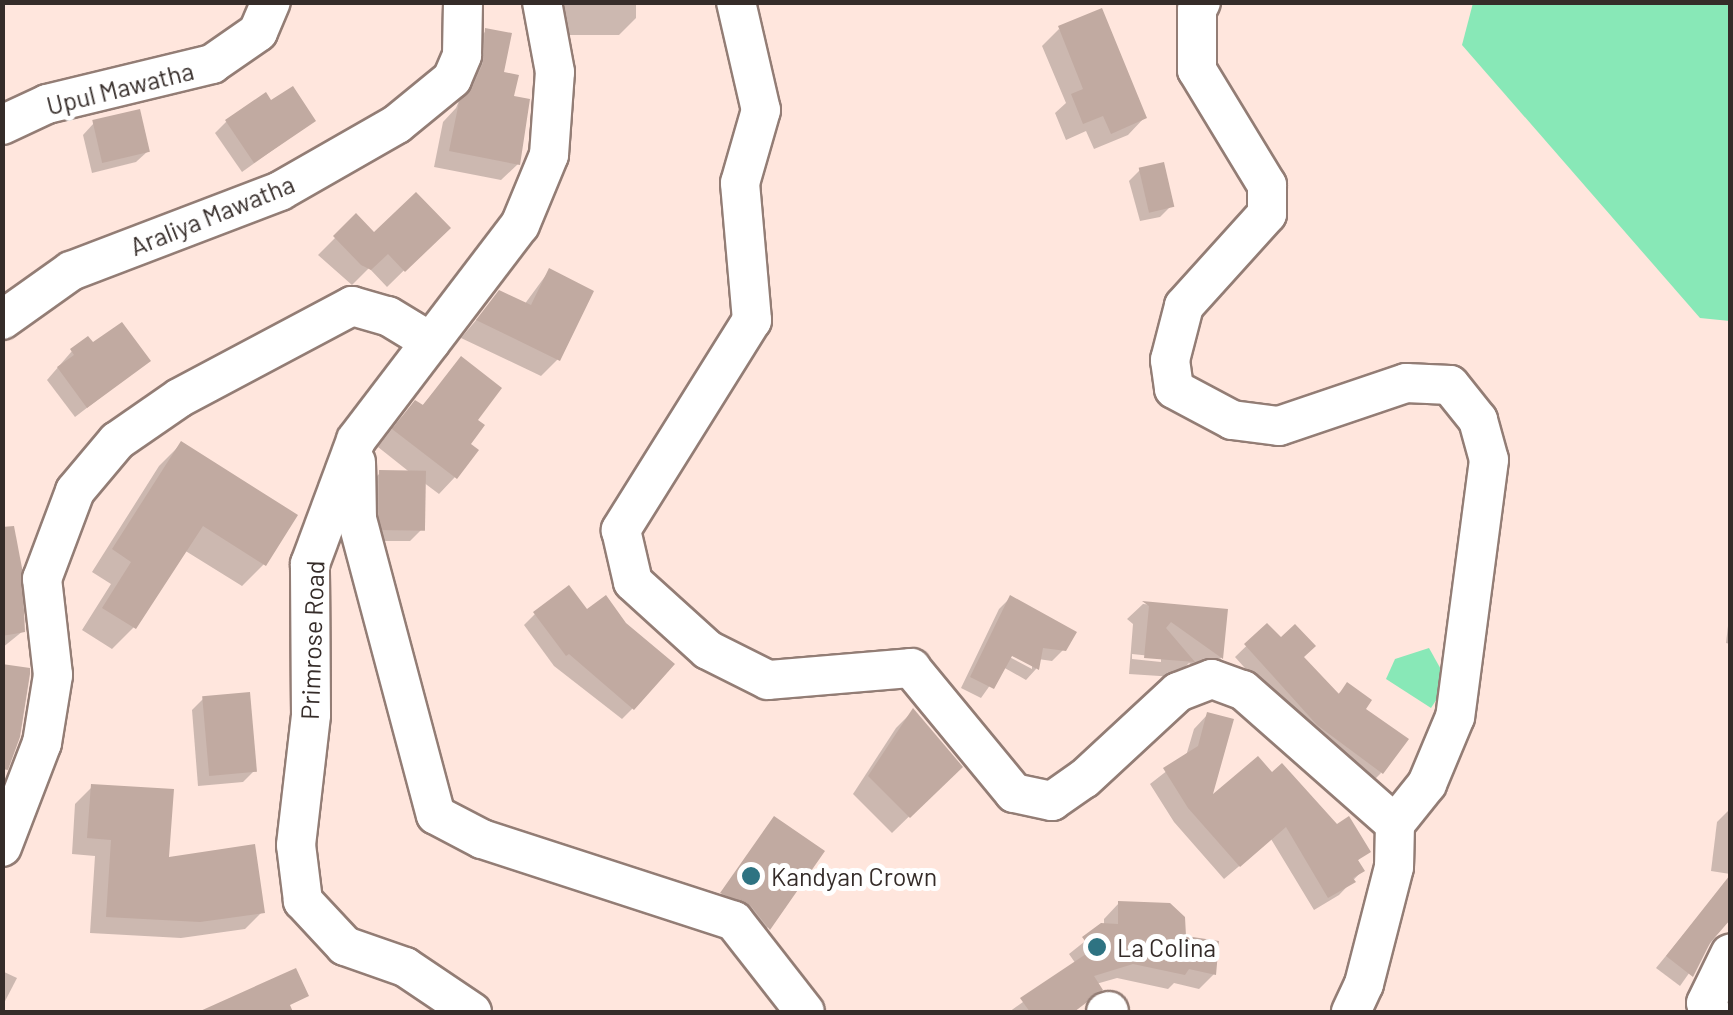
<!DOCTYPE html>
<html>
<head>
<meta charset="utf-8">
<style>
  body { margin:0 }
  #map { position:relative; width:1733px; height:1015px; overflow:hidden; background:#ffe6dd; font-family:Barlow,sans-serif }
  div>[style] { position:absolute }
  .green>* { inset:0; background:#88e8b7 }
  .shadow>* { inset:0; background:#0003; transform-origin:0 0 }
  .building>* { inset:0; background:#c1aaa1; transform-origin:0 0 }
  .roads { filter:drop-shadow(2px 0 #937d75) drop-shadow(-2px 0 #937d75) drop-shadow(0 2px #937d75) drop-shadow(0 -2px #937d75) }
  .minor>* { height:38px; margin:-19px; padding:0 19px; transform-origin:19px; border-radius:19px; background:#fff }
  .dots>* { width:28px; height:28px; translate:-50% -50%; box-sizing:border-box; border:5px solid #fff; border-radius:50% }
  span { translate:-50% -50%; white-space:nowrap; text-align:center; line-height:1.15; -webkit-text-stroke:10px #fff; paint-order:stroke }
  .street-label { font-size:25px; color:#352c29 }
  .poi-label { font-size:25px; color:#352c29 }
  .left { translate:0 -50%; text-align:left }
  .frame { position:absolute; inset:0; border:5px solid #352c29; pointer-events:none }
</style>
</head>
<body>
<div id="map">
  <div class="green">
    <i style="clip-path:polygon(1473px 3px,1730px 3px,1730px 321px,1700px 318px,1462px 45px)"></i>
    <i style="clip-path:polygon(1429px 648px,1448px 682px,1431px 708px,1386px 679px,1395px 659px)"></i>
  </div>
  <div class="shadow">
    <i style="clip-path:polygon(552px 2px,636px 2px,636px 18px,619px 35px,552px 35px)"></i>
    <i style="clip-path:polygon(1059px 29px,1144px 118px,1128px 135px,1094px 149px,1086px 131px,1066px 140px,1055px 113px,1066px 103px,1042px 46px)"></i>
    <i style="clip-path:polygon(486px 31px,511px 98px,518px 164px,501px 180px,434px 167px,443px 122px,456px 108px,467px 82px,469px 47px)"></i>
    <i style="clip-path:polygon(270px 104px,313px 121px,242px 172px,215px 133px,226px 122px)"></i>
    <i style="clip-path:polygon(94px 123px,148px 151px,136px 162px,92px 173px,83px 135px)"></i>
    <i style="clip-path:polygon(1140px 170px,1171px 206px,1160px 217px,1140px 221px,1129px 181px)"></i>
    <i style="clip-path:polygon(356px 217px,374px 236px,447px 228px,387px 287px,369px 268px,352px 285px,318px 255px)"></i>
    <i style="clip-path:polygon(549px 271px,558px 359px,541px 376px,461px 338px,499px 293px,524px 305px)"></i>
    <i style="clip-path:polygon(92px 346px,148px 361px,75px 417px,47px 380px,72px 351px)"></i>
    <i style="clip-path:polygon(461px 360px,475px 420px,455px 477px,439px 494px,423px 482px,421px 530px,410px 541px,373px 541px,369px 484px,380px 473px,412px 474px,378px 447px,399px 420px,415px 403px,421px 407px)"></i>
    <i style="clip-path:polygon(181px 444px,264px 564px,242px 586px,184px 550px,134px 627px,112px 649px,82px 630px,111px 584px,92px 572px,159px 466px)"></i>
    <i style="clip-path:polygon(2px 570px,23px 631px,2px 648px)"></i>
    <i style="clip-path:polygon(evenodd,1010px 598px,1064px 649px,1052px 661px,1038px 659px,1036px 669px,1026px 680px,1003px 667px,981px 698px,961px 688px,999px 609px,1010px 598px,1003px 647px,1032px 664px,1032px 669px,1000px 652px,1003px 647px)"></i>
    <i style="clip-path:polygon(evenodd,1143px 604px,1225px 611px,1221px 658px,1205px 674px,1189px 663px,1175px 677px,1129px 674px,1133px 624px,1127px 619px,1143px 604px,1132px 654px,1161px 657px,1161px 662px,1132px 659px,1132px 654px)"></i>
    <i style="clip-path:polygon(1730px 609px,1730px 644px,1726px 643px)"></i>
    <i style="clip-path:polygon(535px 614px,633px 708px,622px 719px,554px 666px,524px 625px)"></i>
    <i style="clip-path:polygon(1267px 626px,1337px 695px,1348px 685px,1362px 710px,1381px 773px,1370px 784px,1306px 736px,1235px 657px)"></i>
    <i style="clip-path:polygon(203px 699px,254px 771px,243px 782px,198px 786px,192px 710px)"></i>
    <i style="clip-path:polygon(912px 712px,960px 767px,892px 833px,853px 794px,896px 728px)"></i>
    <i style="clip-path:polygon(1208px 714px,1209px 801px,1336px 827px,1367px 851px,1356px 862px,1362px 871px,1339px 895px,1314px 910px,1271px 839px,1224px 879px,1174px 822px,1150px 784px,1186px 756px,1194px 729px)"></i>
    <i style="clip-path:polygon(92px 787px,167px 860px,262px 912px,245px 929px,181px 938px,90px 933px,95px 856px,72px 854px,75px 804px)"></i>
    <i style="clip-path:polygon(1730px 809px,1730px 874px,1711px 871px,1717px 822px)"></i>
    <i style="left:774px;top:819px;width:57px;height:114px;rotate:35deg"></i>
    <i style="clip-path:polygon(1720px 890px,1730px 899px,1730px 915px,1680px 986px,1656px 968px)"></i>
    <i style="clip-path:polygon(1119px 903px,1183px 938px,1214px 974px,1199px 989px,1174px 983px,1168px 989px,1117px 978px,1096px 984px,1099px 989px,1073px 1012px,1009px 1012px,1076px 964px,1069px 954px,1104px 926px,1104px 919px)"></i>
    <i style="clip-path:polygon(2px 971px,17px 978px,2px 1007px)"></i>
  </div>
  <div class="building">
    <i style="clip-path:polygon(1102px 8px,1147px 118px,1111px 134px,1103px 116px,1083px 124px,1071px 94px,1083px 89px,1058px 26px)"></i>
    <i style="clip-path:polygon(485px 28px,512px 33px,504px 72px,519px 75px,514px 96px,530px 99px,520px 165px,449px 151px,459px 102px,472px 88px,483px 63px)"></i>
    <i style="clip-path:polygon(293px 86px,316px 121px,254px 163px,225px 120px,266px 92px,271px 100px)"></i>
    <i style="left:140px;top:109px;width:44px;height:49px;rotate:77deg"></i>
    <i style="left:1164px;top:162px;width:46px;height:26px;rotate:77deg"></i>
    <i style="clip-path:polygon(416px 192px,451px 228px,405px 272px,388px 254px,371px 270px,361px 265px,333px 236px,356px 213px,374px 232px)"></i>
    <i style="clip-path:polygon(549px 268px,594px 291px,560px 361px,476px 320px,499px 290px,531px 305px)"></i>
    <i style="clip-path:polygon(122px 322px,151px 361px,87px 408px,57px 367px,74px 355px,70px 349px,88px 336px,93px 342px)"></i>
    <i style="clip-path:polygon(461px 356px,502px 388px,478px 420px,485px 425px,471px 444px,479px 450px,457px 479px,392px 429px,415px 400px,423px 405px)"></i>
    <i style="clip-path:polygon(181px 441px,298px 515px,266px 566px,203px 526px,136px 629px,102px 608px,131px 562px,112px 549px)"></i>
    <i style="left:379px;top:470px;width:47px;height:60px;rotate:1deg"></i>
    <i style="clip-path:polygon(14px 526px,22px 568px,25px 632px,2px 636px,2px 527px)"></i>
    <i style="clip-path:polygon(569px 585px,587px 609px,606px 595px,626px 623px,675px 664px,634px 710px,569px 654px,566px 656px,533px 612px)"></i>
    <i style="clip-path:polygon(1010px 595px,1077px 632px,1066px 651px,1043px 648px,1039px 670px,1012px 656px,994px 689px,970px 677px)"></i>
    <i style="clip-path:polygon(1142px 601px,1228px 609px,1223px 659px,1171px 622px,1166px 628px,1195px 662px,1144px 658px,1149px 606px)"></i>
    <i style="clip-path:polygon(1267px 623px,1281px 637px,1295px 624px,1316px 646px,1304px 657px,1339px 694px,1347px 682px,1372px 700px,1366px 709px,1409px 739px,1383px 774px,1317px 725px,1244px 644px)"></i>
    <i style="clip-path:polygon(2px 664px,30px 668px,30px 674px,20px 737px,8px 770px,2px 769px)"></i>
    <i style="left:250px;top:692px;width:80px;height:48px;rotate:85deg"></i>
    <i style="clip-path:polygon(913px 708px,963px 767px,910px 818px,868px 776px)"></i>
    <i style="clip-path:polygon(1207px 712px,1234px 719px,1213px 794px,1258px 756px,1272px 772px,1282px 763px,1337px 824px,1349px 816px,1371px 852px,1358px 860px,1365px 871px,1353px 878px,1356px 882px,1328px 898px,1286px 827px,1240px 867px,1188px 808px,1163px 768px,1198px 746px)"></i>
    <i style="clip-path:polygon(91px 784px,174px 789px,169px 857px,255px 844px,265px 913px,200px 922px,106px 917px,111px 840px,87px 838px)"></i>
    <i style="clip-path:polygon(774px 816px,825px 851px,770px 930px,751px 906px,720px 893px)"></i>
    <i style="clip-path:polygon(1730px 875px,1730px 920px,1710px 943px,1693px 977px,1666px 956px)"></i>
    <i style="clip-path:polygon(1118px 901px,1170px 903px,1185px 917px,1186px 936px,1219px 941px,1216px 975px,1189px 969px,1185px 975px,1133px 964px,1094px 976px,1103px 990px,1074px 1012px,1030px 1012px,1020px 998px,1092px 950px,1082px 937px,1101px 923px,1118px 924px)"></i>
    <i style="clip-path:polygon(296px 968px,309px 996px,290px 1005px,293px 1012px,198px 1012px)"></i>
  </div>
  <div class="roads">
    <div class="minor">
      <i style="left:736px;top:2px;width:111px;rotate:77deg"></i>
      <i style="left:761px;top:110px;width:76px;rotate:106deg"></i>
      <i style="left:740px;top:183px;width:138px;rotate:85deg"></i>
      <i style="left:752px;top:320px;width:248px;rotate:122deg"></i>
      <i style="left:621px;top:530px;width:53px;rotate:77deg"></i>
      <i style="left:633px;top:582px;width:101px;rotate:42.2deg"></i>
      <i style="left:708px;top:650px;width:67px;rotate:26.6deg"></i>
      <i style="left:768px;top:680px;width:144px;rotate:-4.8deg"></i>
      <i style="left:911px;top:668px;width:162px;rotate:50.5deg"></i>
      <i style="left:1014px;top:793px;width:39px;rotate:12deg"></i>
      <i style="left:1052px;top:801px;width:39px;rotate:-35deg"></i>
      <i style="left:1084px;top:779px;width:128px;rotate:-42.8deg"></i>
      <i style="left:1178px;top:692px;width:36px;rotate:-21deg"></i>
      <i style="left:1212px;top:679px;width:33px;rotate:20deg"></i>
      <i style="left:1243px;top:690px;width:203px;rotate:41.4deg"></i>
      <i style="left:1395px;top:824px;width:43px;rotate:91.3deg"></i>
      <i style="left:1394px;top:867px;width:121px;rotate:104.4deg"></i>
      <i style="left:1364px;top:984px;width:31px;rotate:115deg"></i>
      <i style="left:1201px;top:2px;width:9px;rotate:117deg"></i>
      <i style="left:1197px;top:10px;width:60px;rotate:90deg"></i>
      <i style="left:1197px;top:70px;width:135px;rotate:58.7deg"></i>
      <i style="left:1267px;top:185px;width:29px;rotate:90deg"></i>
      <i style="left:1267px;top:214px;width:124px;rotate:132.1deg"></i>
      <i style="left:1184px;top:306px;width:56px;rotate:104.5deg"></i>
      <i style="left:1170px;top:360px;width:29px;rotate:82deg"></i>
      <i style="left:1174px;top:389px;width:66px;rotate:28.1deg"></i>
      <i style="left:1232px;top:420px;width:47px;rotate:7.3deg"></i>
      <i style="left:1279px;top:426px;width:134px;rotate:-18.7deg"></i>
      <i style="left:1406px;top:383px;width:44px;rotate:2.6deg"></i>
      <i style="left:1450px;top:385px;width:45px;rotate:51.3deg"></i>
      <i style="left:1478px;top:420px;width:41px;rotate:74.6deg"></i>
      <i style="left:1489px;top:460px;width:259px;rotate:97.5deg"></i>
      <i style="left:1455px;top:717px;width:73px;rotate:112.7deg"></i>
      <i style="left:1427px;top:784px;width:51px;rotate:128.7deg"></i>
      <i style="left:2px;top:125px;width:50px;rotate:-25deg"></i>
      <i style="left:47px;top:104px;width:170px;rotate:-13.6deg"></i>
      <i style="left:212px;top:64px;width:56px;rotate:-34.8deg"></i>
      <i style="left:258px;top:32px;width:33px;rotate:-67deg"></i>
      <i style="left:2px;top:320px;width:85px;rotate:-35.4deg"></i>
      <i style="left:71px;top:271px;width:224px;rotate:-20.9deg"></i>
      <i style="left:280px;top:191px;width:135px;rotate:-29.8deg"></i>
      <i style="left:397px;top:124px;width:71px;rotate:-39.3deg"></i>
      <i style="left:452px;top:79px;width:26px;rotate:-67deg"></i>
      <i style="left:462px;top:55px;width:53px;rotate:-88.9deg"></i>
      <i style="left:356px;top:462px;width:57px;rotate:89deg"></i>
      <i style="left:357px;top:519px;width:306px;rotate:75.1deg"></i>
      <i style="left:436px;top:815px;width:52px;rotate:27.6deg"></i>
      <i style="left:482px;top:839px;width:265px;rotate:18deg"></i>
      <i style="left:734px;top:921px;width:115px;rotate:52deg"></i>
      <i style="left:2px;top:847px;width:111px;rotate:-69deg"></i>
      <i style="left:42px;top:743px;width:69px;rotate:-80.8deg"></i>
      <i style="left:53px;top:675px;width:97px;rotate:-96.5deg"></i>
      <i style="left:42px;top:579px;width:94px;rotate:-69.4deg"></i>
      <i style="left:75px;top:491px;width:65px;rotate:-50deg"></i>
      <i style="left:117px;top:441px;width:75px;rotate:-34.7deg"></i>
      <i style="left:179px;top:398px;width:196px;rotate:-28deg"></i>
      <i style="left:352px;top:306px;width:37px;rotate:16deg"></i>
      <i style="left:388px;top:316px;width:50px;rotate:31.2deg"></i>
      <i style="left:472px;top:1012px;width:81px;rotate:-146.1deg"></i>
      <i style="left:405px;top:967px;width:64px;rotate:-160.7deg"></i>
      <i style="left:345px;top:946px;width:62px;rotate:-133deg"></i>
      <i style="left:303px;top:901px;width:56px;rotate:-97.1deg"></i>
      <i style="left:296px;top:845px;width:131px;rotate:-83.4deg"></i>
      <i style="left:311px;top:715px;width:151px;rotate:-90.4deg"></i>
      <i style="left:310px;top:564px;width:132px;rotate:-69.6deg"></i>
      <i style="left:356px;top:440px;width:270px;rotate:-52.7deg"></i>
      <i style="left:520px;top:225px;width:76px;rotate:-67.5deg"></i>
      <i style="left:549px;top:155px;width:83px;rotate:-85.9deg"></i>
      <i style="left:555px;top:72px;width:71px;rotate:-100.5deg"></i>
      <i style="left:1106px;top:1012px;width:3px;rotate:-18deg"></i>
      <i style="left:1711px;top:1012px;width:10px;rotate:-119deg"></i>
      <i style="left:1706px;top:1003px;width:55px;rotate:-63.9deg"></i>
    </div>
  </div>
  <div class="dots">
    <i style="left:751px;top:876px;background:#2e7382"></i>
    <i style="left:1097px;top:947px;background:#2e7382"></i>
  </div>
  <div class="street-label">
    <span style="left:120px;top:88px;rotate:-14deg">Upul Mawatha</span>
    <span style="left:212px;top:215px;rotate:-22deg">Araliya Mawatha</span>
    <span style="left:312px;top:640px;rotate:-88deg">Primrose Road</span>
  </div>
  <div class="poi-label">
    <span class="left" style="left:771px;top:876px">Kandyan Crown</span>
    <span class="left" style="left:1117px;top:947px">La Colina</span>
  </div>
  <div class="frame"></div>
</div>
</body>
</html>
